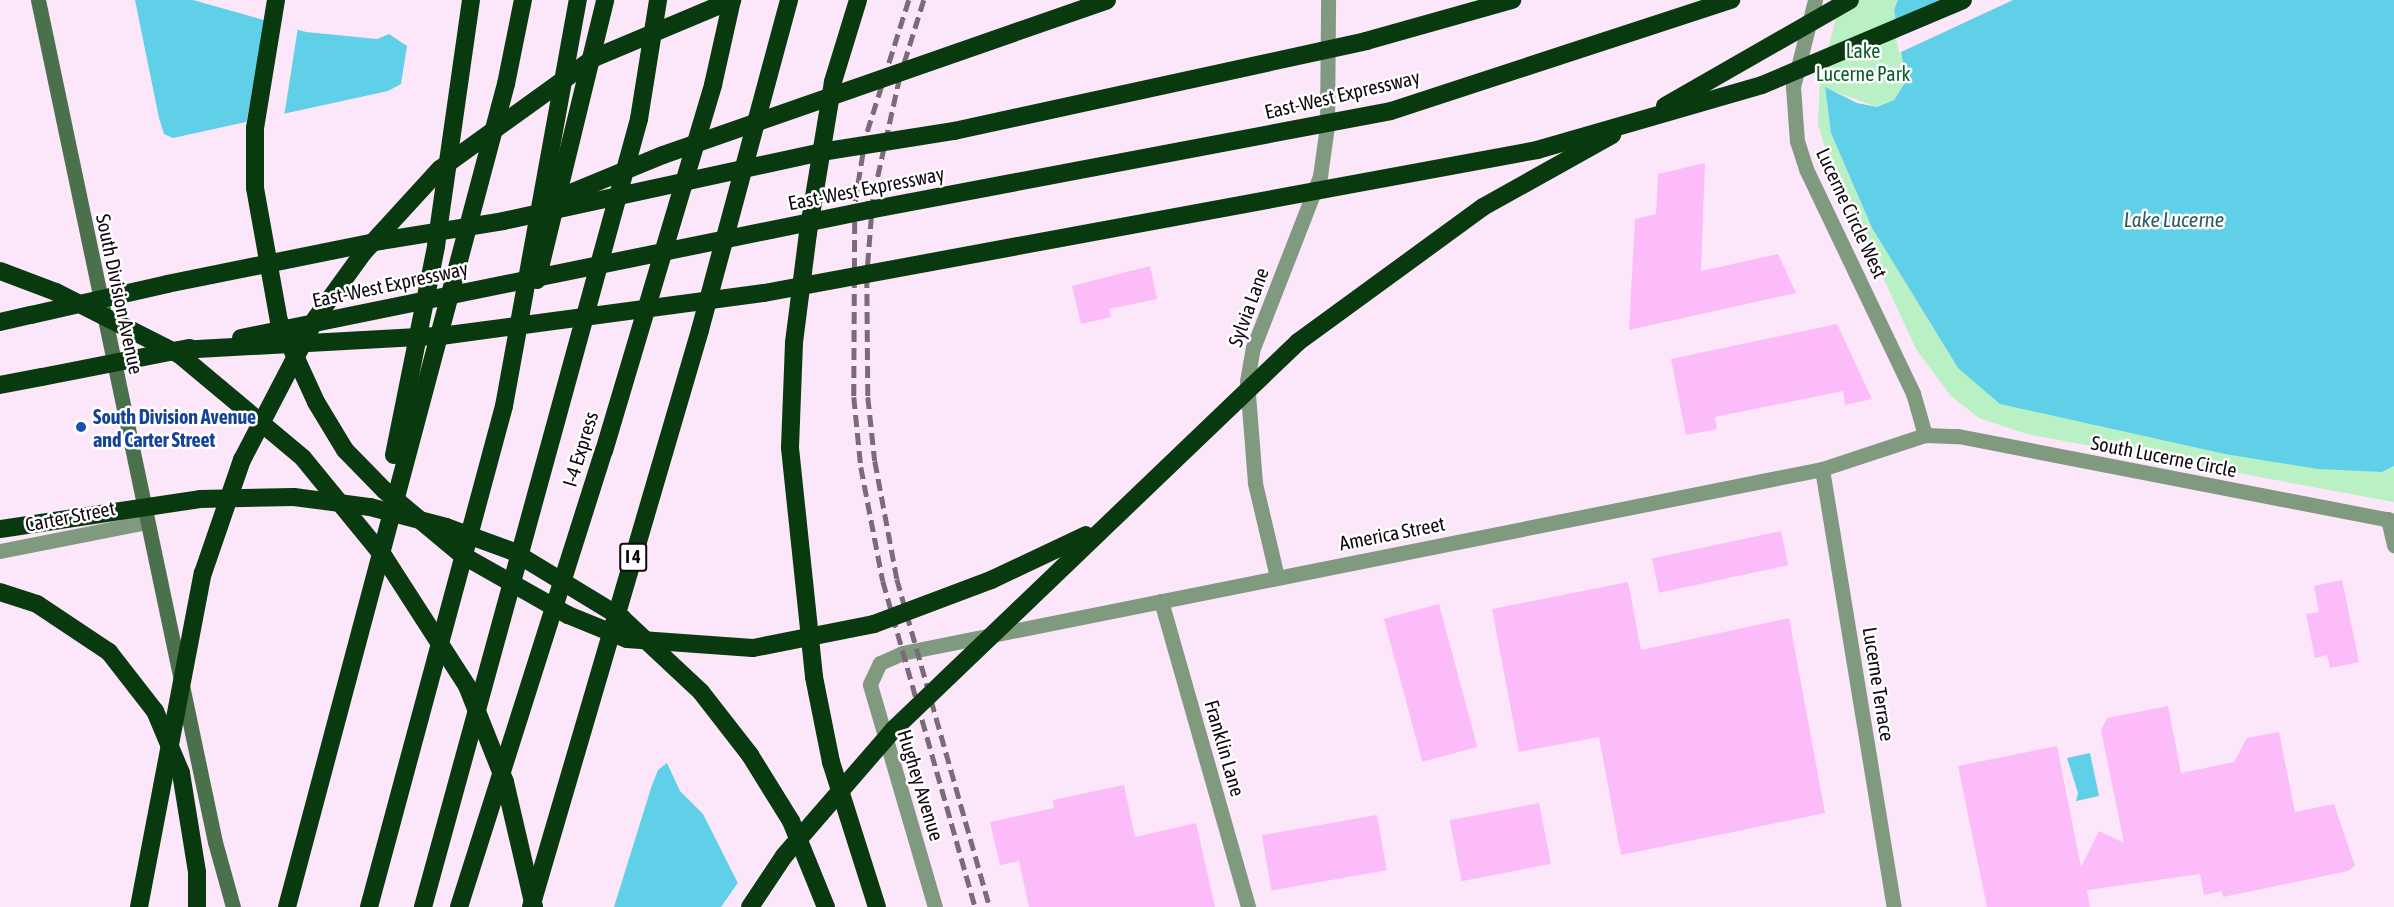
<!DOCTYPE html>
<html>
<head>
<meta charset="utf-8">
<style>
  body { margin:0 }
  #map { position:relative; width:2394px; height:907px; overflow:hidden; background:#fce6fa; font-family:"Asap Condensed",sans-serif }
  div>[style] { position:absolute }
  .green>* { inset:0; background:#b9f0c4 }
  .water>* { inset:0; background:#60d0e8 }
  .pier>* { inset:0; background:#fce6fa }
  .building>* { inset:0; background:#fcbcf9; transform-origin:0 0 }
  .street>* { height:15px; margin:-7.5px; padding:0 7.5px; transform-origin:7.5px; border-radius:7.5px; background:#809a80 }
  .secondary>* { height:15px; margin:-7.5px; padding:0 7.5px; transform-origin:7.5px; border-radius:7.5px; background:#4b714c }
  .highway>* { height:18px; margin:-9px; padding:0 9px; transform-origin:9px; border-radius:9px; background:#09390f }
  .rail>* { height:4.5px; margin-top:-2.25px; transform-origin:0; background:repeating-linear-gradient(90deg,#7a6b79 0 12px,transparent 0 18px) }
  .highway-bridge>* { height:18px; margin:-9px; padding:0 9px; transform-origin:9px; border-radius:9px; background:#09390f }
  .dots>* { width:16px; height:16px; translate:-50% -50%; box-sizing:border-box; border:3px solid #fff; border-radius:50% }
  span { translate:-50% -50%; white-space:nowrap; text-align:center; line-height:1.15; -webkit-text-stroke:5px #fff; paint-order:stroke }
  .shield-label span { padding:2px 4px; background:#fff; border:2px solid; border-radius:4px; -webkit-text-stroke-width:0 }
  .shield-label { font-size:18px; color:#110810; font-weight:700 }
  .park-label { font-size:20px; color:#085c2b }
  .street-label { font-size:20px; color:#110810 }
  .transit-label { font-size:20px; color:#164399; font-weight:700 }
  .left { translate:0 -50%; text-align:left }
  .water-label { font-size:21px; color:#2c5c66; font-style:italic }
</style>
</head>
<body>
<div id="map">
  <div class="green">
    <i style="clip-path:polygon(1841px 0,1898px 0,1894px 11px,1906px 81px,1894px 100px,1877px 107px,1825px 88px,1831px 133px,1872px 228px,1958px 368px,2382px 472px,2394px 466px,2394px 502px,2027px 434px,1979px 418px,1951px 396px,1916px 349px,1828px 158px,1818px 124px,1820px 78px)"></i>
  </div>
  <div class="water">
    <i style="clip-path:polygon(135px 0,193px 0,306px 32px,377px 39px,389px 34px,407px 46px,401px 84px,388px 91px,173px 138px,164px 134px,159px 118px)"></i>
    <i style="clip-path:polygon(1898px 0,2394px 0,2394px 466px,2382px 472px,2318px 469px,2225px 454px,2000px 404px,1958px 368px,1872px 228px,1831px 133px,1825px 87px,1857px 103px,1877px 107px,1894px 100px,1906px 81px,1894px 10px)"></i>
    <i style="clip-path:polygon(2090px 753px,2099px 796px,2076px 801px,2078px 793px,2067px 758px)"></i>
    <i style="clip-path:polygon(667px 763px,680px 791px,703px 814px,750px 907px,614px 907px,652px 785px,658px 770px)"></i>
  </div>
  <div class="pier">
    <i style="clip-path:polygon(1941px 0,2013px 0,1899px 53px,1893px 21px)"></i>
    <i style="clip-path:polygon(265px 19px,298px 27px,284px 117px,246px 125px)"></i>
    <i style="clip-path:polygon(742px 877px,753px 907px,721px 907px)"></i>
  </div>
  <div class="building">
    <i style="clip-path:polygon(1705px 163px,1701px 271px,1778px 254px,1796px 293px,1629px 330px,1635px 219px,1656px 214px,1658px 174px)"></i>
    <i style="clip-path:polygon(1150px 266px,1157px 299px,1109px 309px,1111px 317px,1081px 324px,1072px 286px)"></i>
    <i style="clip-path:polygon(1837px 324px,1872px 399px,1845px 405px,1843px 391px,1715px 417px,1717px 429px,1686px 435px,1671px 359px)"></i>
    <i style="left:1781px;top:531px;width:35px;height:132px;rotate:78deg"></i>
    <i style="clip-path:polygon(2342px 580px,2359px 662px,2330px 668px,2327px 655px,2315px 658px,2306px 614px,2319px 612px,2314px 586px)"></i>
    <i style="clip-path:polygon(1628px 582px,1641px 650px,1789px 618px,1825px 813px,1621px 855px,1599px 737px,1519px 752px,1492px 609px)"></i>
    <i style="left:1439px;top:604px;width:148px;height:57px;rotate:75deg"></i>
    <i style="clip-path:polygon(2168px 706px,2181px 773px,2234px 762px,2247px 738px,2279px 732px,2295px 812px,2334px 804px,2355px 866px,2348px 871px,2223px 897px,2222px 891px,2204px 895px,2200px 874px,2087px 890px,2090px 907px,1987px 907px,1958px 766px,2057px 746px,2081px 867px,2099px 831px,2124px 843px,2101px 730px,2107px 718px)"></i>
    <i style="clip-path:polygon(1124px 785px,1135px 837px,1196px 823px,1215px 907px,1029px 907px,1019px 861px,1000px 865px,990px 822px,1054px 808px,1053px 800px)"></i>
    <i style="left:1539px;top:803px;width:62px;height:91px;rotate:79deg"></i>
    <i style="left:1377px;top:815px;width:56px;height:117px;rotate:80deg"></i>
  </div>
  <div class="street">
    <i style="left:1815px;top:0;width:90px;rotate:104.2deg"></i>
    <i style="left:1793px;top:87px;width:54px;rotate:85.8deg"></i>
    <i style="left:1797px;top:141px;width:29px;rotate:72deg"></i>
    <i style="left:1806px;top:169px;width:248px;rotate:64.5deg"></i>
    <i style="left:1913px;top:393px;width:44px;rotate:74.1deg"></i>
    <i style="left:1822px;top:469px;width:444px;rotate:80.7deg"></i>
    <i style="left:2388px;top:519px;width:27px;rotate:77deg"></i>
    <i style="left:0;top:551px;width:150px;rotate:-11.2deg"></i>
    <i style="left:1277px;top:577px;width:97px;rotate:-103.2deg"></i>
    <i style="left:1255px;top:483px;width:102px;rotate:-94.5deg"></i>
    <i style="left:1247px;top:381px;width:34px;rotate:-80deg"></i>
    <i style="left:1253px;top:348px;width:185px;rotate:-68.7deg"></i>
    <i style="left:1320px;top:176px;width:50px;rotate:-82deg"></i>
    <i style="left:1327px;top:126px;width:126px;rotate:-89.5deg"></i>
    <i style="left:1161px;top:601px;width:318px;rotate:74.1deg"></i>
    <i style="left:935px;top:907px;width:232px;rotate:-106.3deg"></i>
    <i style="left:870px;top:684px;width:23px;rotate:-65deg"></i>
    <i style="left:880px;top:663px;width:24px;rotate:-24deg"></i>
    <i style="left:902px;top:653px;width:938px;rotate:-11.31deg"></i>
    <i style="left:1822px;top:469px;width:108px;rotate:-18.3deg"></i>
    <i style="left:1925px;top:435px;width:33px;rotate:2deg"></i>
    <i style="left:1958px;top:436px;width:444px;rotate:11deg"></i>
  </div>
  <div class="secondary">
    <i style="left:38px;top:0;width:860px;rotate:78.13deg"></i>
    <i style="left:215px;top:842px;width:67px;rotate:74.5deg"></i>
  </div>
  <div class="highway">
    <i style="left:858px;top:0;width:86px;rotate:107deg"></i>
    <i style="left:833px;top:82px;width:153px;rotate:99.4deg"></i>
    <i style="left:808px;top:233px;width:111px;rotate:97.3deg"></i>
    <i style="left:794px;top:343px;width:105px;rotate:92.2deg"></i>
    <i style="left:790px;top:448px;width:230px;rotate:84deg"></i>
    <i style="left:814px;top:677px;width:87px;rotate:78.7deg"></i>
    <i style="left:831px;top:762px;width:152px;rotate:72.4deg"></i>
    <i style="left:537px;top:280px;width:288px;rotate:-76.3deg"></i>
    <i style="left:167px;top:284px;width:217px;rotate:-11.4deg"></i>
    <i style="left:0;top:322px;width:32px;rotate:-13deg"></i>
    <i style="left:0;top:385px;width:43px;rotate:-10.8deg"></i>
    <i style="left:394px;top:455px;width:213px;rotate:-78.6deg"></i>
    <i style="left:436px;top:246px;width:248px;rotate:-81.9deg"></i>
    <i style="left:0;top:592px;width:39px;rotate:18deg"></i>
    <i style="left:37px;top:604px;width:87px;rotate:33.7deg"></i>
    <i style="left:109px;top:652px;width:75px;rotate:52.1deg"></i>
    <i style="left:155px;top:711px;width:67px;rotate:67.2deg"></i>
    <i style="left:181px;top:773px;width:100px;rotate:80.8deg"></i>
    <i style="left:197px;top:872px;width:35px;rotate:90deg"></i>
    <i style="left:750px;top:755px;width:78px;rotate:58.2deg"></i>
    <i style="left:791px;top:821px;width:93px;rotate:67.9deg"></i>
    <i style="left:287px;top:907px;width:852px;rotate:-75.1deg"></i>
    <i style="left:506px;top:84px;width:86px;rotate:-78.6deg"></i>
    <i style="left:369px;top:907px;width:519px;rotate:-74.92deg"></i>
    <i style="left:504px;top:406px;width:413px;rotate:-79.7deg"></i>
    <i style="left:423px;top:907px;width:817px;rotate:-74.67deg"></i>
    <i style="left:639px;top:119px;width:121px;rotate:-80.9deg"></i>
    <i style="left:459px;top:907px;width:478px;rotate:-72.4deg"></i>
    <i style="left:604px;top:451px;width:382px;rotate:-73.4deg"></i>
    <i style="left:713px;top:85px;width:87px;rotate:-77.4deg"></i>
    <i style="left:531px;top:907px;width:601px;rotate:-73.67deg"></i>
    <i style="left:700px;top:330px;width:342px;rotate:-74.9deg"></i>
  </div>
  <div class="rail">
    <i style="left:909px;top:0;width:143px;rotate:107.5deg"></i>
    <i style="left:866px;top:136px;width:69px;rotate:99.2deg"></i>
    <i style="left:855px;top:204px;width:193px;rotate:90.3deg"></i>
    <i style="left:854px;top:397px;width:70px;rotate:84.3deg"></i>
    <i style="left:861px;top:467px;width:116px;rotate:79.1deg"></i>
    <i style="left:883px;top:581px;width:339px;rotate:74.2deg"></i>
    <i style="left:924px;top:0;width:81px;rotate:107.3deg"></i>
    <i style="left:900px;top:77px;width:125px;rotate:102.5deg"></i>
    <i style="left:873px;top:199px;width:77px;rotate:94.5deg"></i>
    <i style="left:867px;top:276px;width:121px;rotate:89.5deg"></i>
    <i style="left:868px;top:397px;width:64px;rotate:83.8deg"></i>
    <i style="left:875px;top:461px;width:120px;rotate:79.4deg"></i>
    <i style="left:897px;top:579px;width:341px;rotate:74.2deg"></i>
  </div>
  <div class="highway-bridge">
    <i style="left:276px;top:0;width:130px;rotate:99.3deg"></i>
    <i style="left:255px;top:128px;width:60px;rotate:90deg"></i>
    <i style="left:255px;top:188px;width:135px;rotate:79.8deg"></i>
    <i style="left:279px;top:321px;width:89px;rotate:65.4deg"></i>
    <i style="left:316px;top:402px;width:56px;rotate:58.9deg"></i>
    <i style="left:345px;top:450px;width:56px;rotate:45.7deg"></i>
    <i style="left:384px;top:490px;width:102px;rotate:39.8deg"></i>
    <i style="left:462px;top:555px;width:122px;rotate:29.5deg"></i>
    <i style="left:568px;top:615px;width:64px;rotate:22.1deg"></i>
    <i style="left:627px;top:639px;width:126px;rotate:4.1deg"></i>
    <i style="left:753px;top:648px;width:123px;rotate:-11.2deg"></i>
    <i style="left:874px;top:624px;width:125px;rotate:-20.6deg"></i>
    <i style="left:991px;top:580px;width:105px;rotate:-25.3deg"></i>
    <i style="left:1665px;top:106px;width:213px;rotate:-29.8deg"></i>
    <i style="left:546px;top:203px;width:126px;rotate:-22.3deg"></i>
    <i style="left:663px;top:155px;width:470px;rotate:-19.2deg"></i>
    <i style="left:380px;top:241px;width:125px;rotate:-9.2deg"></i>
    <i style="left:503px;top:221px;width:325px;rotate:-12.2deg"></i>
    <i style="left:821px;top:152px;width:135px;rotate:-9deg"></i>
    <i style="left:954px;top:131px;width:422px;rotate:-12.3deg"></i>
    <i style="left:1366px;top:41px;width:152px;rotate:-15.7deg"></i>
    <i style="left:0;top:271px;width:60px;rotate:20.6deg"></i>
    <i style="left:56px;top:292px;width:139px;rotate:26.9deg"></i>
    <i style="left:180px;top:355px;width:160px;rotate:39.9deg"></i>
    <i style="left:303px;top:458px;width:128px;rotate:50.7deg"></i>
    <i style="left:384px;top:557px;width:153px;rotate:57.2deg"></i>
    <i style="left:467px;top:686px;width:103px;rotate:68.4deg"></i>
    <i style="left:505px;top:782px;width:128px;rotate:76.9deg"></i>
    <i style="left:31px;top:315px;width:139px;rotate:-12.8deg"></i>
    <i style="left:241px;top:338px;width:641px;rotate:-11.52deg"></i>
    <i style="left:869px;top:210px;width:531px;rotate:-10.74deg"></i>
    <i style="left:1391px;top:111px;width:358px;rotate:-18.1deg"></i>
    <i style="left:179px;top:350px;width:262px;rotate:-3.1deg"></i>
    <i style="left:441px;top:336px;width:326px;rotate:-7.6deg"></i>
    <i style="left:764px;top:293px;width:786px;rotate:-10.48deg"></i>
    <i style="left:1537px;top:150px;width:234px;rotate:-16.1deg"></i>
    <i style="left:1762px;top:85px;width:218px;rotate:-22.9deg"></i>
    <i style="left:42px;top:377px;width:151px;rotate:-11.1deg"></i>
    <i style="left:0;top:529px;width:202px;rotate:-8.5deg"></i>
    <i style="left:200px;top:499px;width:94px;rotate:-1.2deg"></i>
    <i style="left:294px;top:497px;width:77px;rotate:7.5deg"></i>
    <i style="left:370px;top:507px;width:79px;rotate:14.7deg"></i>
    <i style="left:446px;top:527px;width:70px;rotate:20deg"></i>
    <i style="left:512px;top:551px;width:129px;rotate:31.3deg"></i>
    <i style="left:622px;top:618px;width:108px;rotate:43.1deg"></i>
    <i style="left:701px;top:692px;width:80px;rotate:52.1deg"></i>
    <i style="left:139px;top:907px;width:340px;rotate:-79.2deg"></i>
    <i style="left:203px;top:573px;width:120px;rotate:-71deg"></i>
    <i style="left:242px;top:460px;width:160px;rotate:-62.5deg"></i>
    <i style="left:316px;top:318px;width:80px;rotate:-54.1deg"></i>
    <i style="left:363px;top:253px;width:114px;rotate:-47.5deg"></i>
    <i style="left:440px;top:169px;width:190px;rotate:-35.8deg"></i>
    <i style="left:594px;top:58px;width:150px;rotate:-22.8deg"></i>
    <i style="left:750px;top:907px;width:61px;rotate:-56.3deg"></i>
    <i style="left:784px;top:856px;width:167px;rotate:-49.1deg"></i>
    <i style="left:893px;top:730px;width:561px;rotate:-43.77deg"></i>
    <i style="left:1298px;top:342px;width:229px;rotate:-36.1deg"></i>
    <i style="left:1483px;top:207px;width:148px;rotate:-29.2deg"></i>
  </div>
  <div class="dots">
    <i style="left:81px;top:427px;background:#1a4fb4"></i>
  </div>
  <div class="shield-label">
    <span style="left:633px;top:557px">I 4</span>
  </div>
  <div class="park-label">
    <span style="left:1863px;top:62px">Lake<br>Lucerne Park</span>
  </div>
  <div class="street-label">
    <span style="left:1342px;top:94px;rotate:-13deg">East-West Expressway</span>
    <span style="left:866px;top:188px;rotate:-11deg">East-West Expressway</span>
    <span style="left:1852px;top:213px;rotate:65deg">Lucerne Circle West</span>
    <span style="left:390px;top:284px;rotate:-12deg">East-West Expressway</span>
    <span style="left:120px;top:294px;rotate:78deg">South Division Avenue</span>
    <span style="left:1248px;top:307px;rotate:-70deg">Sylvia Lane</span>
    <span style="left:580px;top:449px;rotate:-73deg">I-4 Express</span>
    <span style="left:2164px;top:456px;rotate:11deg">South Lucerne Circle</span>
    <span style="left:70px;top:516px;rotate:-11deg">Carter Street</span>
    <span style="left:1392px;top:533px;rotate:-11deg">America Street</span>
    <span style="left:1879px;top:684px;rotate:81deg">Lucerne Terrace</span>
    <span style="left:1225px;top:748px;rotate:74deg">Franklin Lane</span>
    <span style="left:921px;top:785px;rotate:73deg">Hughey Avenue</span>
  </div>
  <div class="transit-label">
    <span class="left" style="left:93px;top:428px">South Division Avenue<br>and Carter Street</span>
  </div>
  <div class="water-label">
    <span style="left:2174px;top:219px">Lake Lucerne</span>
  </div>
</div>
</body>
</html>
